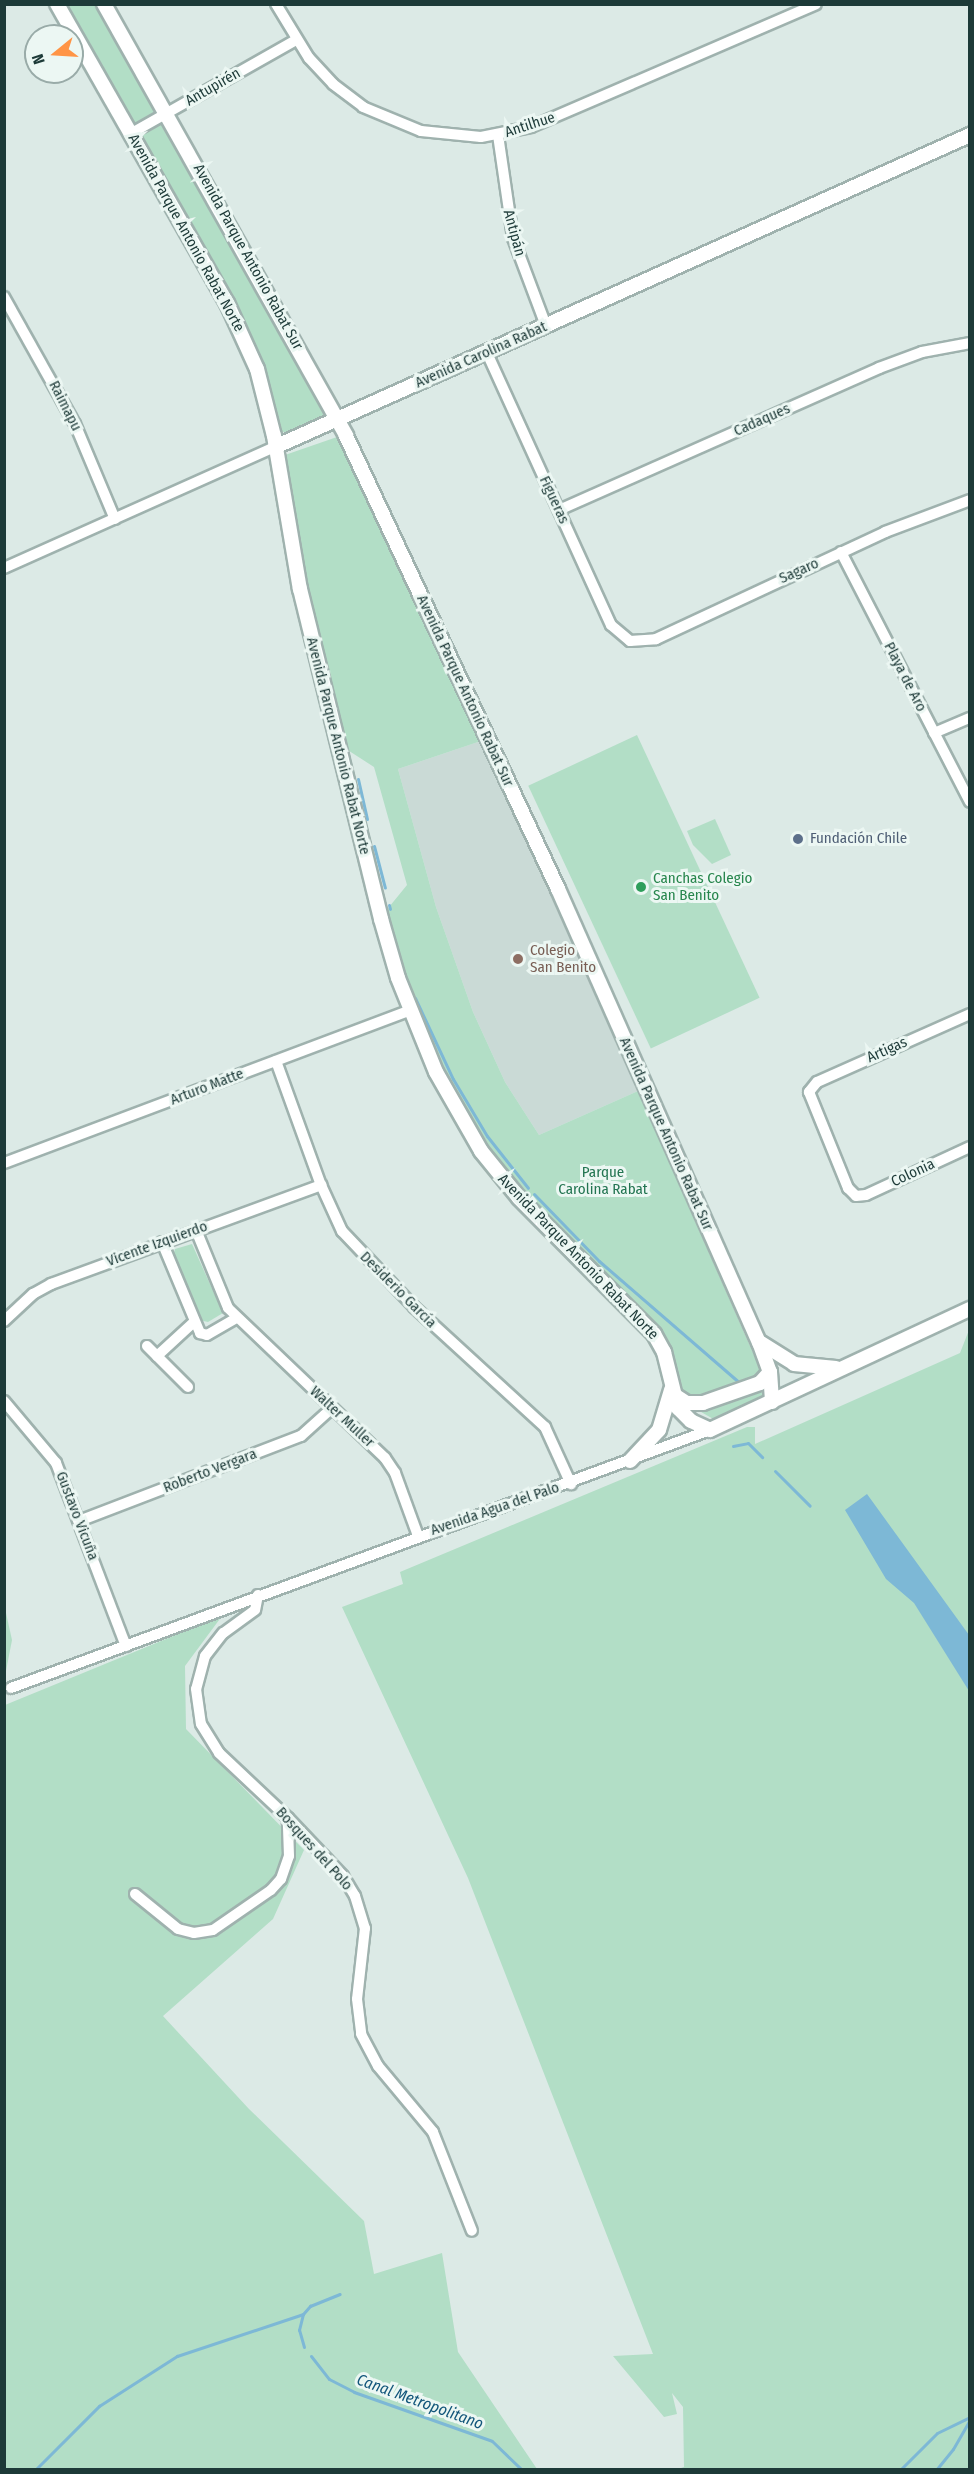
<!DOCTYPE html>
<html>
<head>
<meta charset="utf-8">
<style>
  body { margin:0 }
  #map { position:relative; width:974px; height:2474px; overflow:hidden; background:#dceae6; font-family:"Fira Sans Condensed",sans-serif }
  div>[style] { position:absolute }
  .built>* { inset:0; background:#cadad6 }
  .green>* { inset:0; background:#b2dec6; transform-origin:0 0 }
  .water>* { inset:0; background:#7db8d6 }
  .stream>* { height:3px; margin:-1.5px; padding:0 1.5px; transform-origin:1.5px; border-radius:1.5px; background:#7db8d6 }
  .roads { filter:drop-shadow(2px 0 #9fb2ae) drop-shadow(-2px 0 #9fb2ae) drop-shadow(0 2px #9fb2ae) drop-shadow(0 -2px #9fb2ae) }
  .minor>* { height:10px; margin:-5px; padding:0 5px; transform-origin:5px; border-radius:5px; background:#fff }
  .tertiary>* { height:14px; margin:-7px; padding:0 7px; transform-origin:7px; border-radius:7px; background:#fff }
  .dots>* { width:16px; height:16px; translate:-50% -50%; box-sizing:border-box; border:3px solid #ecf7f3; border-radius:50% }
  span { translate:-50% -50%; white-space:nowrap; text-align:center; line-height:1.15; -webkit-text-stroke:6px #ecf7f3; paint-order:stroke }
  .street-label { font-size:15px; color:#1d3a38 }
  .service-label { font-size:15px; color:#4e5e75 }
  .left { translate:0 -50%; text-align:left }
  .leisure-label { font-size:15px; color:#27864d }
  .education-label { font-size:15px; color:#785e54 }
  .park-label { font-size:15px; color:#237552 }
  .water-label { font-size:16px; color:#12567b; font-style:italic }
  .frame { position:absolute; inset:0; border:6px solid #1d3a38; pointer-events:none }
  .north { position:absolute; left:24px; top:24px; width:60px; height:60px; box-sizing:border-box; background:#ecf7f3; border:2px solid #99aba8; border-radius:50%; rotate:252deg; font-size:16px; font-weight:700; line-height:24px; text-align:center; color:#1d3a38 }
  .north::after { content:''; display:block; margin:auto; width:21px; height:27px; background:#ff9445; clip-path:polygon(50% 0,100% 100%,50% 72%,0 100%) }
</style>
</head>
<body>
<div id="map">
  <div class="built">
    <i style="clip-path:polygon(481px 741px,562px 915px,638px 1091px,539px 1135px,505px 1082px,473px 1012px,436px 907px,398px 769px)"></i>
  </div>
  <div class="green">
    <i style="clip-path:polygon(64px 5px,97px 5px,155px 107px,153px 114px,136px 124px,129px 121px)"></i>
    <i style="clip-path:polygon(158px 124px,164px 125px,325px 408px,323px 417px,286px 434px,278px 428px,258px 354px,243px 322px,141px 142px,143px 133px)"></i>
    <i style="clip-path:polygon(337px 437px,481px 741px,398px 769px,436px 907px,473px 1012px,505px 1082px,539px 1135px,638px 1091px,765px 1380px,765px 1396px,715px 1420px,689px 1405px,680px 1393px,674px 1359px,663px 1336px,508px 1176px,443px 1071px,408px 989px,385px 912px,407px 885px,374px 767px,343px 747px,301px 558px,285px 455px)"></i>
    <i style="left:637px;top:735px;width:290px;height:120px;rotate:65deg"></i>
    <i style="clip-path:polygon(715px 819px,731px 855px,712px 864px,693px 845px,687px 831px)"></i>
    <i style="clip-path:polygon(192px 1244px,223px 1313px,208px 1322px,199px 1320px,173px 1256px,175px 1249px)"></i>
    <i style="clip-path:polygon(969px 1330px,969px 2469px,678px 2469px,684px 2467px,683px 2407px,672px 2393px,677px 2414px,664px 2417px,613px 2356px,653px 2354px,468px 1878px,342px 1607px,403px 1584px,400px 1572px,747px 1427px,755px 1427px,755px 1444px,960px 1353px)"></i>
    <i style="clip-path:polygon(4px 1604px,12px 1640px,5px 1676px,4px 1676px)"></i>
    <i style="clip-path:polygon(222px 1616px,185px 1666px,186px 1729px,304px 1850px,273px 1919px,163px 2016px,249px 2109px,364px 2221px,374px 2274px,442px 2253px,458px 2352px,537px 2469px,5px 2470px,5px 1705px)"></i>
  </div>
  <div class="water">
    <i style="clip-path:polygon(867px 1494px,969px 1635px,969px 1691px,914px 1603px,886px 1579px,845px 1510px)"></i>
  </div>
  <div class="stream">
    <i style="left:358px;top:779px;width:41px;rotate:77.3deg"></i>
    <i style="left:374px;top:846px;width:43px;rotate:75.3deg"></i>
    <i style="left:389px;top:905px;width:4px;rotate:76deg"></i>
    <i style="left:415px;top:998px;width:89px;rotate:64.9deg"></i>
    <i style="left:453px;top:1079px;width:66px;rotate:59.2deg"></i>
    <i style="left:487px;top:1136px;width:66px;rotate:51.7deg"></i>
    <i style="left:534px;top:1194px;width:93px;rotate:45.9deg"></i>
    <i style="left:599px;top:1261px;width:189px;rotate:40.9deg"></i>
    <i style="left:733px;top:1446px;width:15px;rotate:-11deg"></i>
    <i style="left:748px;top:1443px;width:20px;rotate:45deg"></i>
    <i style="left:775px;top:1471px;width:49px;rotate:45deg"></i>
    <i style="left:304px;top:2347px;width:18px;rotate:-106deg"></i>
    <i style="left:299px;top:2330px;width:16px;rotate:-76deg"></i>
    <i style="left:303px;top:2314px;width:11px;rotate:-49deg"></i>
    <i style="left:310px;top:2306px;width:32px;rotate:-22deg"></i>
    <i style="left:311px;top:2356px;width:29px;rotate:52deg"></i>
    <i style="left:329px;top:2379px;width:28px;rotate:27deg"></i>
    <i style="left:354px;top:2392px;width:146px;rotate:19.5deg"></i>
    <i style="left:492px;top:2441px;width:42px;rotate:44deg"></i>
    <i style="left:35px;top:2470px;width:91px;rotate:-45deg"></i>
    <i style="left:99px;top:2406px;width:93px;rotate:-32.7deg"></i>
    <i style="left:177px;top:2356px;width:133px;rotate:-18.4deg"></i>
    <i style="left:900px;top:2470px;width:52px;rotate:-45deg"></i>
    <i style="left:937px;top:2433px;width:37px;rotate:-26deg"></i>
    <i style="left:936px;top:2470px;width:27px;rotate:-51deg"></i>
    <i style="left:953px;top:2449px;width:34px;rotate:-60deg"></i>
  </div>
  <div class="roads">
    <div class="minor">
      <i style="left:276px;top:4px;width:63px;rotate:58.6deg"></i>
      <i style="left:309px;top:58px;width:35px;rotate:47deg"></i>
      <i style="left:333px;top:84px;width:38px;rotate:37deg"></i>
      <i style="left:363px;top:107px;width:63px;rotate:22.5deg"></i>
      <i style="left:421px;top:131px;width:60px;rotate:5.7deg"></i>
      <i style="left:481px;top:137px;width:51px;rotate:-11.3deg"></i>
      <i style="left:531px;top:127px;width:310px;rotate:-23.3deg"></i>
      <i style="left:130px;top:134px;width:191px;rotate:-29.5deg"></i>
      <i style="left:498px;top:135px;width:104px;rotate:81.7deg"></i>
      <i style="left:513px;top:238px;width:94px;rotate:69.4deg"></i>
      <i style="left:4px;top:297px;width:145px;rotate:60.8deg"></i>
      <i style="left:75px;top:424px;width:103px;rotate:67.2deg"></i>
      <i style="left:487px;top:353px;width:299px;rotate:65.5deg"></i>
      <i style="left:611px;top:625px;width:25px;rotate:40deg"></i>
      <i style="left:630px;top:641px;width:26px;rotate:-4deg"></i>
      <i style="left:656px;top:639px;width:253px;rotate:-25deg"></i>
      <i style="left:885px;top:532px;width:91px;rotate:-20.6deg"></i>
      <i style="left:559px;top:510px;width:350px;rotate:-23.9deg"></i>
      <i style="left:879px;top:368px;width:46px;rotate:-20.4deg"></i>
      <i style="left:922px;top:352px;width:49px;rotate:-10.6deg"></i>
      <i style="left:841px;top:552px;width:281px;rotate:62.7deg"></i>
      <i style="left:4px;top:568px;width:297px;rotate:-24.1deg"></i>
      <i style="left:934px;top:733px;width:39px;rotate:-23deg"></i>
      <i style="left:970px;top:1014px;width:167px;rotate:156deg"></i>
      <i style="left:817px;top:1082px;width:13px;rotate:129deg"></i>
      <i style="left:809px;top:1092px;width:104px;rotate:67.9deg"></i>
      <i style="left:848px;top:1188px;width:11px;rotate:45deg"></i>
      <i style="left:856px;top:1196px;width:10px;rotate:-6deg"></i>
      <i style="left:866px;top:1195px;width:115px;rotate:-24.8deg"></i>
      <i style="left:276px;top:1061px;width:132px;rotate:70.1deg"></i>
      <i style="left:321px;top:1185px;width:51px;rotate:65.5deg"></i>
      <i style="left:342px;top:1231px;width:105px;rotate:46.5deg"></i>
      <i style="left:414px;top:1307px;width:178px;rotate:42.5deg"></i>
      <i style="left:545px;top:1427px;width:63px;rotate:65.5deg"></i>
      <i style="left:4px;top:1163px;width:434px;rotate:-20.6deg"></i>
      <i style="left:196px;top:1230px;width:84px;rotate:67.7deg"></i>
      <i style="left:228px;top:1308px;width:217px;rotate:43.7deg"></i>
      <i style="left:385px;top:1458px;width:18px;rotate:56deg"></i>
      <i style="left:395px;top:1473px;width:67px;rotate:69.9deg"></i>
      <i style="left:162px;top:1242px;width:99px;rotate:67.3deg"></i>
      <i style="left:200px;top:1333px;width:7px;rotate:16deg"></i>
      <i style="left:207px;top:1335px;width:34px;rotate:-30deg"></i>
      <i style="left:4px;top:1321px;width:40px;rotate:-43deg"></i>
      <i style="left:33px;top:1294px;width:21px;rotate:-29deg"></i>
      <i style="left:51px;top:1284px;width:288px;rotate:-20.1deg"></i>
      <i style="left:147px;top:1346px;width:58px;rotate:45deg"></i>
      <i style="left:157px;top:1356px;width:50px;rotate:-42.6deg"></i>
      <i style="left:4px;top:1401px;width:81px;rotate:50deg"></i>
      <i style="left:56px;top:1463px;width:196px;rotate:69.1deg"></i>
      <i style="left:79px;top:1521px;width:238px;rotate:-21deg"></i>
      <i style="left:301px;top:1436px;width:42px;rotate:-42.1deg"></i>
      <i style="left:258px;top:1595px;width:15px;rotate:101deg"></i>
      <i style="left:255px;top:1610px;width:39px;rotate:144deg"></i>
      <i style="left:223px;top:1633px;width:29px;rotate:128deg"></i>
      <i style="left:205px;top:1656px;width:34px;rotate:105deg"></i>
      <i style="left:196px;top:1689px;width:35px;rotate:82deg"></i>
      <i style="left:201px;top:1724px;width:34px;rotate:58deg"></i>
      <i style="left:219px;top:1753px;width:95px;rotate:43.3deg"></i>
      <i style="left:288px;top:1818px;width:80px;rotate:46.5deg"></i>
      <i style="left:343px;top:1876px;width:23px;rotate:59deg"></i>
      <i style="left:355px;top:1896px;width:34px;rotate:73deg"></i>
      <i style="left:365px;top:1928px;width:71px;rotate:96.4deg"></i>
      <i style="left:357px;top:1999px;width:35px;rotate:83deg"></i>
      <i style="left:361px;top:2034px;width:36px;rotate:62deg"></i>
      <i style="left:378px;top:2066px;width:86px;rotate:50.2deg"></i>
      <i style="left:433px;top:2132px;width:106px;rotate:68.5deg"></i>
      <i style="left:11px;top:1688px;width:745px;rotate:-20.26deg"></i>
      <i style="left:135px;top:1894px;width:55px;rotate:39.1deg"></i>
      <i style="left:178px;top:1929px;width:16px;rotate:14deg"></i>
      <i style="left:194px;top:1933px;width:19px;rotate:-9deg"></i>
      <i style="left:213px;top:1930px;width:70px;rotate:-34.6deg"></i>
      <i style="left:271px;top:1890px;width:15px;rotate:-48deg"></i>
      <i style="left:281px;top:1879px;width:24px;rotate:-71deg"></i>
      <i style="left:289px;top:1856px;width:38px;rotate:-92deg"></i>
    </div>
    <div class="tertiary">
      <i style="left:57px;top:4px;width:344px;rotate:60.4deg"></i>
      <i style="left:227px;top:303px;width:72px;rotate:65.6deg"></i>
      <i style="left:257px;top:369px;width:69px;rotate:75.8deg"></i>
      <i style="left:274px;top:436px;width:155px;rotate:80.4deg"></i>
      <i style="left:300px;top:589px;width:340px;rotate:76.2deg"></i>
      <i style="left:381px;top:919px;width:61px;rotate:73.9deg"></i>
      <i style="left:398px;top:978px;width:101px;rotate:68deg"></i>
      <i style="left:436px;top:1072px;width:91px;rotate:60.3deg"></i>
      <i style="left:481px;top:1151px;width:60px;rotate:51deg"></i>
      <i style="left:519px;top:1198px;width:192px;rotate:45.2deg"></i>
      <i style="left:654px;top:1334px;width:21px;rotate:61deg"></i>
      <i style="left:664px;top:1352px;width:58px;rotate:76deg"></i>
      <i style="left:678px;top:1408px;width:18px;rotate:45deg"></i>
      <i style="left:691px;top:1421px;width:21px;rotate:25deg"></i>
      <i style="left:710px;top:1430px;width:287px;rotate:-25deg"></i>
      <i style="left:104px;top:4px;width:495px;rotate:60.7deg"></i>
      <i style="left:346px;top:436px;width:500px;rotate:64.92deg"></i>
      <i style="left:558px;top:889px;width:496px;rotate:66.1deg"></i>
      <i style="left:759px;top:1342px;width:32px;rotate:70deg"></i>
      <i style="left:770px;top:1372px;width:30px;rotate:86deg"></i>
      <i style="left:275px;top:447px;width:762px;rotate:-24.18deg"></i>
      <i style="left:761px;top:1343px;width:39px;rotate:32deg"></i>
      <i style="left:794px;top:1364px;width:42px;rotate:5.4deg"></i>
      <i style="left:673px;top:1394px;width:17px;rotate:33deg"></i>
      <i style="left:687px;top:1403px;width:16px"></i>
      <i style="left:703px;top:1403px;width:60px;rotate:-19.3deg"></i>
      <i style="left:760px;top:1383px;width:15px;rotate:-48deg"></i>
      <i style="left:630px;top:1461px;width:42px;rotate:-46.9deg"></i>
      <i style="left:659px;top:1430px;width:42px;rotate:-73.3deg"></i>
    </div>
  </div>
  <div class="dots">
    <i style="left:798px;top:839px;background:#5c6f8a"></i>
    <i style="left:641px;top:887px;background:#2e9e5b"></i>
    <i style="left:518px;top:959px;background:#8d6e63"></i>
  </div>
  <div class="street-label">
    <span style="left:213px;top:87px;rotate:-30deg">Antupirén</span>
    <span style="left:530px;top:125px;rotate:-18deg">Antilhue</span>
    <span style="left:186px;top:233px;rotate:61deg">Avenida Parque Antonio Rabat Norte</span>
    <span style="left:514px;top:233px;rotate:75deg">Antipán</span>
    <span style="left:248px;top:257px;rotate:61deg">Avenida Parque Antonio Rabat Sur</span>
    <span style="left:481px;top:355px;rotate:-24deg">Avenida Carolina Rabat</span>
    <span style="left:65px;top:406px;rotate:63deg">Raimapu</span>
    <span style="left:762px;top:420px;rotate:-24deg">Cadaques</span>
    <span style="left:554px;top:500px;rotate:65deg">Figueras</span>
    <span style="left:799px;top:571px;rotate:-24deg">Sagaro</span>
    <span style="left:905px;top:677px;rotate:63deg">Playa de Aro</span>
    <span style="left:465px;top:691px;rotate:65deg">Avenida Parque Antonio Rabat Sur</span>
    <span style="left:338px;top:746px;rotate:76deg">Avenida Parque Antonio Rabat Norte</span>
    <span style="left:887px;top:1050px;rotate:-24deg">Artigas</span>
    <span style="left:207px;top:1087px;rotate:-21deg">Arturo Matte</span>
    <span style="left:666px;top:1134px;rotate:66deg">Avenida Parque Antonio Rabat Sur</span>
    <span style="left:913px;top:1173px;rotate:-25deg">Colonia</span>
    <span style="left:157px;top:1244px;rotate:-20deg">Vicente Izquierdo</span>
    <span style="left:578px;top:1257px;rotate:46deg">Avenida Parque Antonio Rabat Norte</span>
    <span style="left:398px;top:1290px;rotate:45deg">Desiderio García</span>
    <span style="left:342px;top:1417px;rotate:43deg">Walter Muller</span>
    <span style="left:210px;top:1471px;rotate:-21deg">Roberto Vergara</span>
    <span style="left:495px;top:1509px;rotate:-19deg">Avenida Agua del Palo</span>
    <span style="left:77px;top:1516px;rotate:69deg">Gustavo Vicuña</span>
    <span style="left:314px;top:1849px;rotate:48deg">Bosques del Polo</span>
  </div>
  <div class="service-label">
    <span class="left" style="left:810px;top:839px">Fundación Chile</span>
  </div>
  <div class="leisure-label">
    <span class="left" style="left:653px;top:887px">Canchas Colegio<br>San Benito</span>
  </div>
  <div class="education-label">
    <span class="left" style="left:530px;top:959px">Colegio<br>San Benito</span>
  </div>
  <div class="park-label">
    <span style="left:603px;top:1181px">Parque<br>Carolina Rabat</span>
  </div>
  <div class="water-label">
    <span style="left:420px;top:2402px;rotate:20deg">Canal Metropolitano</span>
  </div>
  <div class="frame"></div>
  <div class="north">N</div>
</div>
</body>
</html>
